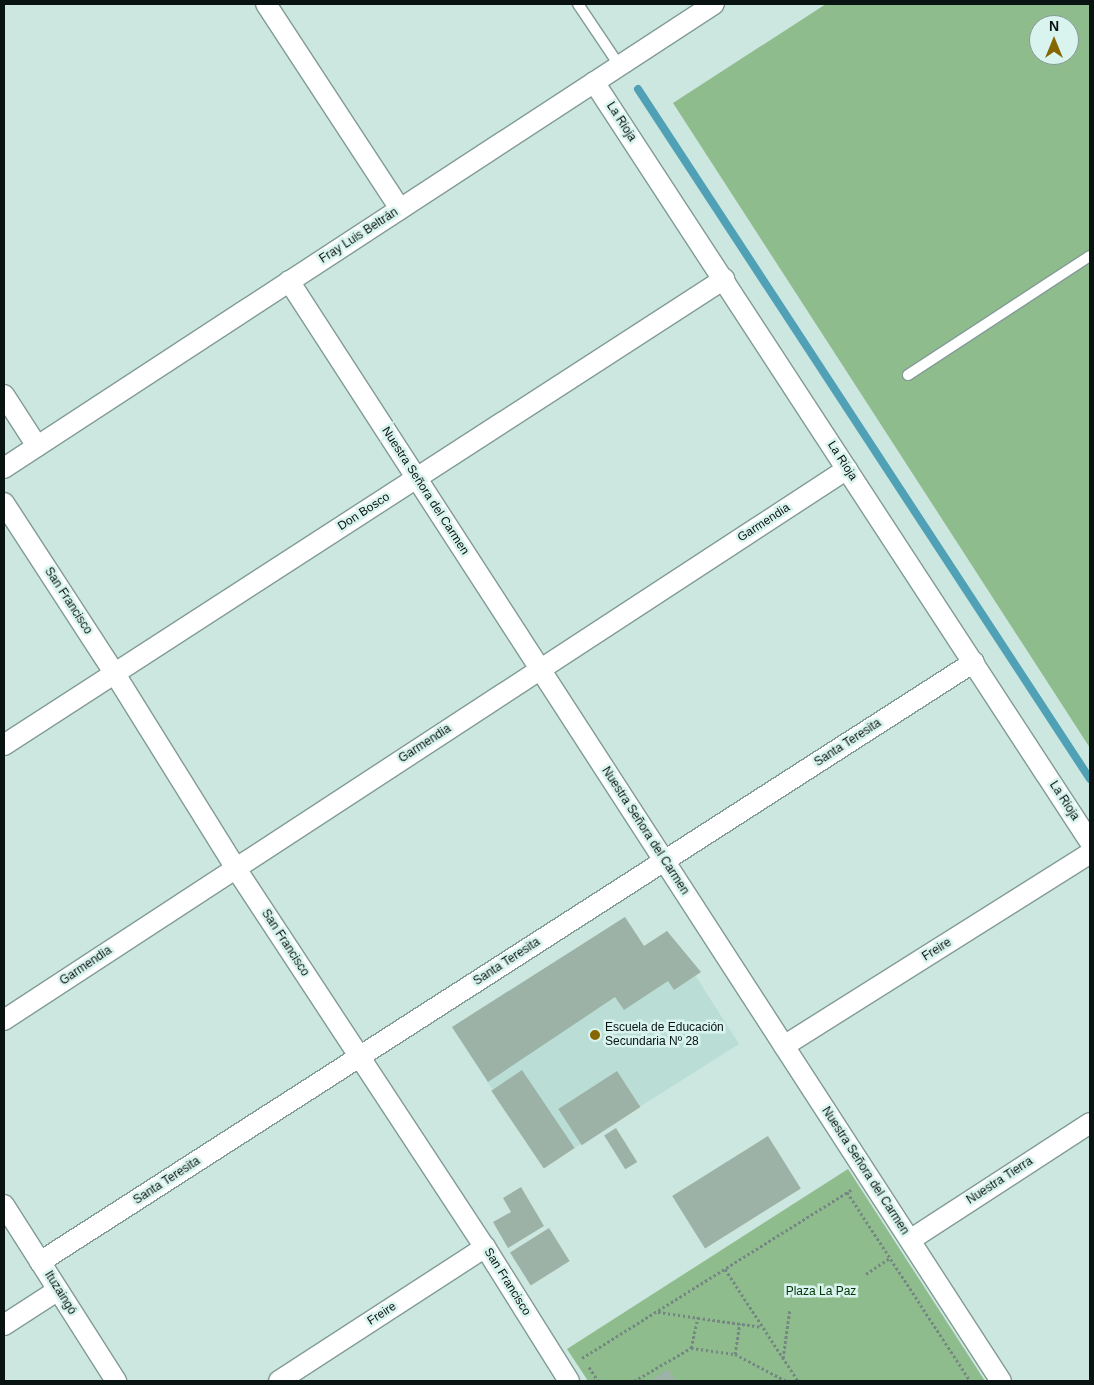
<!DOCTYPE html>
<html>
<head>
<meta charset="utf-8">
<style>
  body { margin:0 }
  #map { position:relative; width:1094px; height:1385px; overflow:hidden; background:#cce6e0; font-family:Helvetica,sans-serif }
  div>[style] { position:absolute }
  .built>* { inset:0; background:#baded6 }
  .green>* { inset:0; background:#8fbc8c }
  .stream>* { height:8px; margin:-4px; padding:0 4px; transform-origin:4px; border-radius:4px; background:#51a1b6 }
  .building>* { inset:0; background:#9db2a7; transform-origin:0 0 }
  .path>* { height:3px; margin-top:-1.5px; transform-origin:0; background:repeating-linear-gradient(90deg,#758783 0 2.5px,transparent 0 5px) }
  .roads { filter:drop-shadow(1px 0 #829b96) drop-shadow(-1px 0 #829b96) drop-shadow(0 1px #829b96) drop-shadow(0 -1px #829b96) }
  .lane>* { height:10px; margin:-5px; padding:0 5px; transform-origin:5px; border-radius:5px; background:#fff }
  .street>* { height:20px; margin:-10px; padding:0 10px; transform-origin:10px; border-radius:10px; background:#fff }
  .dots>* { width:14px; height:14px; translate:-50% -50%; box-sizing:border-box; border:2px solid #d9f4ee; border-radius:50% }
  span { translate:-50% -50%; white-space:nowrap; text-align:center; line-height:1.15; -webkit-text-stroke:5px #d9f4ee; paint-order:stroke }
  .street-label { font-size:12px; color:#091311 }
  .poi-label { font-size:12px; color:#091311 }
  .left { translate:0 -50%; text-align:left }
  .park-label { font-size:12px; color:#033505 }
  .frame { position:absolute; inset:0; border:5px solid #091311; pointer-events:none }
  .north { position:absolute; left:1029px; top:15px; width:50px; height:50px; box-sizing:border-box; background:#d9f4ee; border:1px solid #869a96; border-radius:50%; rotate:0deg; font-size:14px; font-weight:700; line-height:20px; text-align:center; color:#091311 }
  .north::after { content:''; display:block; margin:auto; width:18px; height:22px; background:#856600; clip-path:polygon(50% 0,100% 100%,50% 72%,0 100%) }
</style>
</head>
<body>
<div id="map">
  <div class="built">
    <i style="clip-path:polygon(625px 917px,644px 946px,667px 931px,739px 1044px,543px 1168px,452px 1027px)"></i>
  </div>
  <div class="green">
    <i style="clip-path:polygon(evenodd,826px 4px,1090px 4px,1090px 748px,673px 103px,826px 4px,1039px 25px,1069px 25px,1069px 55px,1039px 55px,1039px 25px)"></i>
    <i style="clip-path:polygon(848px 1169px,985px 1381px,588px 1381px,567px 1349px)"></i>
  </div>
  <div class="stream">
    <i style="left:638px;top:89px;width:825px;rotate:56.77deg"></i>
  </div>
  <div class="building">
    <i style="clip-path:polygon(625px 917px,644px 946px,667px 931px,701px 972px,674px 990px,668px 981px,624px 1010px,615px 997px,488px 1082px,452px 1027px)"></i>
    <i style="left:522px;top:1070px;width:94px;height:37px;rotate:56deg"></i>
    <i style="left:617px;top:1071px;width:43px;height:70px;rotate:57deg"></i>
    <i style="left:616px;top:1128px;width:40px;height:14px;rotate:58deg"></i>
    <i style="left:768px;top:1136px;width:62px;height:113px;rotate:58deg"></i>
    <i style="clip-path:polygon(521px 1187px,544px 1226px,508px 1248px,493px 1222px,511px 1212px,503px 1198px)"></i>
    <i style="left:549px;top:1228px;width:39px;height:46px;rotate:58deg"></i>
    <i style="clip-path:polygon(668px 1369px,676px 1381px,649px 1381px)"></i>
  </div>
  <div class="path">
    <i style="left:847px;top:1192px;width:225px;rotate:56.9deg"></i>
    <i style="left:725px;top:1269px;width:134px;rotate:56.9deg"></i>
    <i style="left:866px;top:1274px;width:29px;rotate:-34deg"></i>
    <i style="left:658px;top:1312px;width:105px;rotate:8.2deg"></i>
    <i style="left:691px;top:1348px;width:44px;rotate:7.8deg"></i>
    <i style="left:735px;top:1354px;width:58px;rotate:27.9deg"></i>
    <i style="left:735px;top:1354px;width:31px;rotate:-81deg"></i>
    <i style="left:582px;top:1358px;width:319px;rotate:-32deg"></i>
    <i style="left:783px;top:1358px;width:49px;rotate:-81.9deg"></i>
    <i style="left:589px;top:1367px;width:17px;rotate:57deg"></i>
    <i style="left:634px;top:1381px;width:66px;rotate:-30.1deg"></i>
    <i style="left:691px;top:1348px;width:32px;rotate:-77deg"></i>
  </div>
  <div class="roads">
    <div class="lane">
      <i style="left:578px;top:4px;width:73px;rotate:56.1deg"></i>
      <i style="left:908px;top:375px;width:217px;rotate:-33.2deg"></i>
    </div>
    <div class="street">
      <i style="left:266px;top:4px;width:245px;rotate:56.8deg"></i>
      <i style="left:594px;top:82px;width:908px;rotate:56.87deg"></i>
      <i style="left:289px;top:281px;width:1310px;rotate:57.09deg"></i>
      <i style="left:4px;top:395px;width:61px;rotate:57.1deg"></i>
      <i style="left:4px;top:468px;width:848px;rotate:-33.17deg"></i>
      <i style="left:4px;top:503px;width:204px;rotate:57deg"></i>
      <i style="left:115px;top:674px;width:227px;rotate:58.1deg"></i>
      <i style="left:235px;top:867px;width:455px;rotate:56.7deg"></i>
      <i style="left:485px;top:1247px;width:158px;rotate:57.9deg"></i>
      <i style="left:4px;top:745px;width:858px;rotate:-32.91deg"></i>
      <i style="left:4px;top:1020px;width:1007px;rotate:-33.17deg"></i>
      <i style="left:784px;top:1046px;width:362px;rotate:-32.2deg"></i>
      <i style="left:4px;top:1205px;width:209px;rotate:57.5deg"></i>
      <i style="left:910px;top:1240px;width:215px;rotate:-33deg"></i>
      <i style="left:40px;top:1262px;width:1110px;rotate:-32.72deg"></i>
      <i style="left:4px;top:1325px;width:64px;rotate:-32.9deg"></i>
      <i style="left:279px;top:1381px;width:246px;rotate:-33deg"></i>
    </div>
  </div>
  <div class="dots">
    <i style="left:595px;top:1035px;background:#856600"></i>
  </div>
  <div class="street-label">
    <span style="left:621px;top:122px;rotate:57deg">La Rioja</span>
    <span style="left:359px;top:236px;rotate:-33deg">Fray Luis Beltrán</span>
    <span style="left:842px;top:461px;rotate:57deg">La Rioja</span>
    <span style="left:425px;top:491px;rotate:57deg">Nuestra Señora del Carmen</span>
    <span style="left:364px;top:512px;rotate:-33deg">Don Bosco</span>
    <span style="left:764px;top:523px;rotate:-33deg">Garmendia</span>
    <span style="left:68px;top:601px;rotate:57deg">San Francisco</span>
    <span style="left:848px;top:743px;rotate:-33deg">Santa Teresita</span>
    <span style="left:425px;top:744px;rotate:-33deg">Garmendia</span>
    <span style="left:1064px;top:801px;rotate:57deg">La Rioja</span>
    <span style="left:645px;top:831px;rotate:57deg">Nuestra Señora del Carmen</span>
    <span style="left:285px;top:943px;rotate:57deg">San Francisco</span>
    <span style="left:937px;top:950px;rotate:-32deg">Freire</span>
    <span style="left:507px;top:962px;rotate:-33deg">Santa Teresita</span>
    <span style="left:86px;top:966px;rotate:-34deg">Garmendia</span>
    <span style="left:865px;top:1171px;rotate:57deg">Nuestra Señora del Carmen</span>
    <span style="left:167px;top:1181px;rotate:-33deg">Santa Teresita</span>
    <span style="left:1000px;top:1181px;rotate:-33deg">Nuestra Tierra</span>
    <span style="left:507px;top:1282px;rotate:58deg">San Francisco</span>
    <span style="left:60px;top:1293px;rotate:58deg">Ituzaingó</span>
    <span style="left:382px;top:1314px;rotate:-33deg">Freire</span>
  </div>
  <div class="poi-label">
    <span class="left" style="left:605px;top:1035px">Escuela de Educación<br>Secundaria Nº 28</span>
  </div>
  <div class="park-label">
    <span style="left:821px;top:1292px">Plaza La Paz</span>
  </div>
  <div class="frame"></div>
  <div class="north">N</div>
</div>
</body>
</html>
